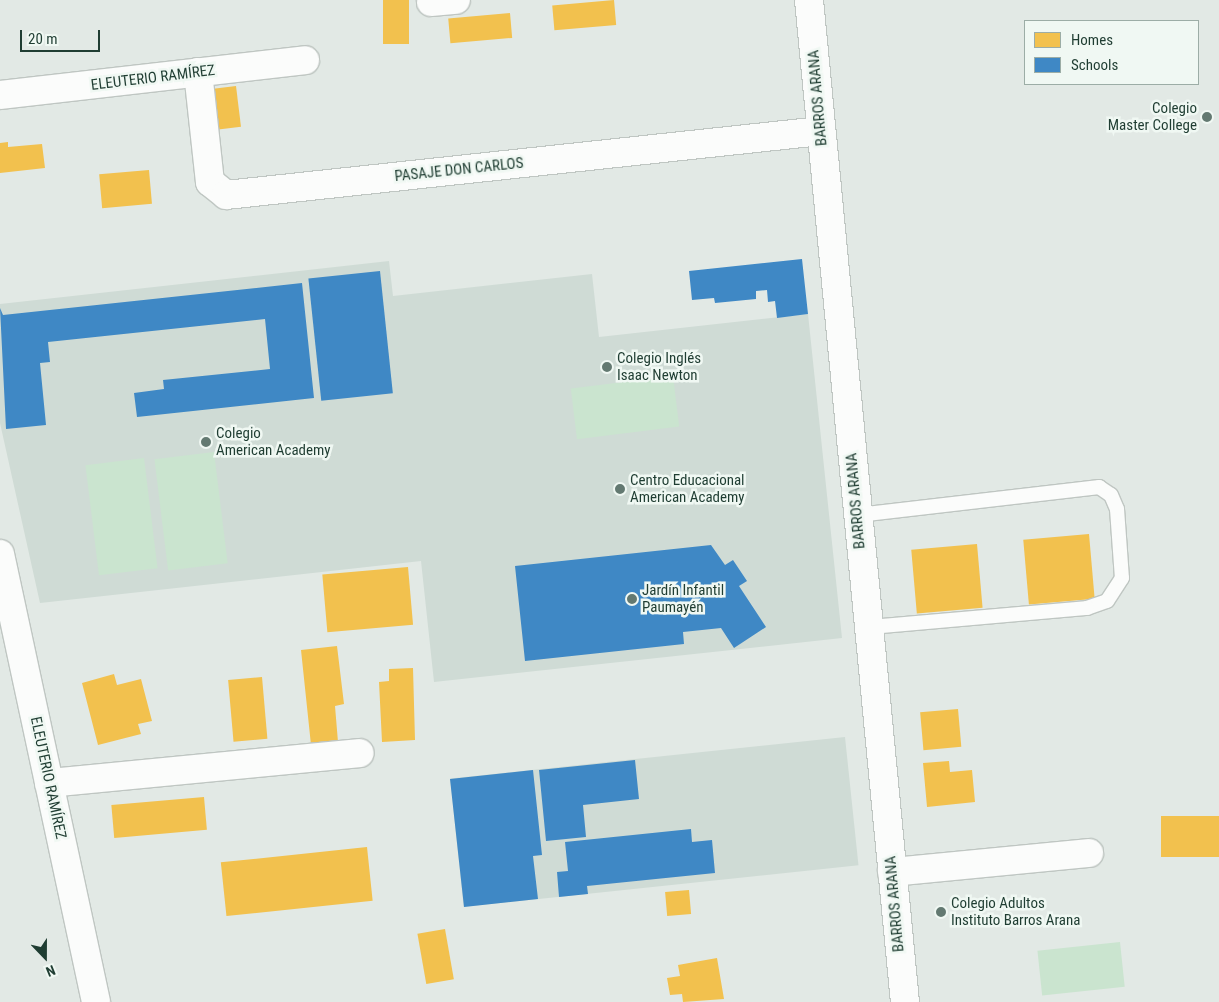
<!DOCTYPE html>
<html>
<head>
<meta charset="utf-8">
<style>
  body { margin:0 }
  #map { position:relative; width:1219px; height:1002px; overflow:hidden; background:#e2e9e5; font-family:"Roboto Condensed",sans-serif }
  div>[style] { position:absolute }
  .built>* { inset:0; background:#cfdbd5; transform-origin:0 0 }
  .green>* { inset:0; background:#cae4cf; transform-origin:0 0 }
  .homes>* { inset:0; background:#f2c14e; transform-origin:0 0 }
  .schools>* { inset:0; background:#3f88c5; transform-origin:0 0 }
  .roads { filter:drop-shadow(1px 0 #bfc6c2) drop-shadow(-1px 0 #bfc6c2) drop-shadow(0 1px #bfc6c2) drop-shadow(0 -1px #bfc6c2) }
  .lane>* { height:14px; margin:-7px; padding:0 7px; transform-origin:7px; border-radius:7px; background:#fbfcfb }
  .street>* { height:28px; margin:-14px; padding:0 14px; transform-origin:14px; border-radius:14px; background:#fbfcfb }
  .secondary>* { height:28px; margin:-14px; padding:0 14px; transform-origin:14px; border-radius:14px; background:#fbfcfb }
  .dots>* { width:14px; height:14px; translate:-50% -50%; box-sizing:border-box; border:2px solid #f0f8f3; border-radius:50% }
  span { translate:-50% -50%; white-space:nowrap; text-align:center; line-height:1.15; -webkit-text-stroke:5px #f0f8f3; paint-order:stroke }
  .street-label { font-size:15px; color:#1f3d32 }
  .poi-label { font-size:15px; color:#1f3d32 }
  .right { translate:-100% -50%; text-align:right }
  .left { translate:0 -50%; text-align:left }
  .legend { position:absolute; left:1024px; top:20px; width:175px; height:65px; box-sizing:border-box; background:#f0f8f3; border:1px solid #9cada6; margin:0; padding:6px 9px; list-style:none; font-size:15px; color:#1f3d32 }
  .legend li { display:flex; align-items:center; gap:10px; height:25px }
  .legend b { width:25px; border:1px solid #9cada6 }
  .north { position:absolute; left:20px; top:932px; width:50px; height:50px; -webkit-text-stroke:4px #f0f8f3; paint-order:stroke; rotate:158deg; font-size:14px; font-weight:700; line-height:20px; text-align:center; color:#1f3d32 }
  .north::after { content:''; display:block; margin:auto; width:18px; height:22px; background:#1f3d32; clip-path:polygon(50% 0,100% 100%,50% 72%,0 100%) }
  .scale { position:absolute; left:20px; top:30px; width:80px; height:22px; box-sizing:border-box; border:2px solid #1f3d32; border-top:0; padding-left:6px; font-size:15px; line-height:18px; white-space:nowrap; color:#1f3d32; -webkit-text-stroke:4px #f0f8f3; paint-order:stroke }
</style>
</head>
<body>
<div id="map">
  <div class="built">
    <i style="clip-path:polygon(389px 261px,393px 296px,592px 274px,599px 337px,808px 314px,842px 638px,434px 682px,421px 561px,40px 603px,0 423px,0 304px)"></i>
    <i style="left:845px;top:737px;width:129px;height:397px;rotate:84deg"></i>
  </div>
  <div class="green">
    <i style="left:673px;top:376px;width:51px;height:103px;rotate:83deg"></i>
    <i style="left:214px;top:452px;width:112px;height:60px;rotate:83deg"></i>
    <i style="left:144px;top:458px;width:111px;height:59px;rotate:83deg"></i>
    <i style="left:1120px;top:942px;width:45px;height:83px;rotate:84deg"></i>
  </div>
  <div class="homes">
    <i style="left:383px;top:0;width:26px;height:44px"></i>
    <i style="left:614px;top:0;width:25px;height:62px;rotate:85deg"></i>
    <i style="left:510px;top:13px;width:25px;height:62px;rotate:85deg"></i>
    <i style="left:236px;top:86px;width:41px;height:29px;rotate:83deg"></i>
    <i style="clip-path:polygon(8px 142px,8px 147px,42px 144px,45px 168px,0 173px,0 143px)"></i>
    <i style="left:149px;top:170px;width:34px;height:50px;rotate:85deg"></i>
    <i style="left:1089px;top:534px;width:65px;height:66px;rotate:85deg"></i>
    <i style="left:977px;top:544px;width:64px;height:66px;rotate:85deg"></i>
    <i style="left:408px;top:567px;width:58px;height:86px;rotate:85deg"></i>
    <i style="clip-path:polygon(337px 646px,344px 704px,335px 706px,338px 742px,311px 745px,301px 650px)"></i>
    <i style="clip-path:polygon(413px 668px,415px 740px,382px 742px,379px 682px,389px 681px,389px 669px)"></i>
    <i style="clip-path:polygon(114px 674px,117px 685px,141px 679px,152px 721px,138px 724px,141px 734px,98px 745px,82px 683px)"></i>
    <i style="left:262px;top:677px;width:62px;height:34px;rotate:85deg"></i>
    <i style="left:958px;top:709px;width:38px;height:38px;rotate:85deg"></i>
    <i style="clip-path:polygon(949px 761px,950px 772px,972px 770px,975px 802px,927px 807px,923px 763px)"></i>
    <i style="left:204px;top:797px;width:33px;height:93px;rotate:85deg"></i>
    <i style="left:1219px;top:816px;width:41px;height:58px;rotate:90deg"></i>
    <i style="left:367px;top:847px;width:54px;height:147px;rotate:84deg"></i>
    <i style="left:689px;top:890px;width:24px;height:24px;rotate:85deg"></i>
    <i style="left:445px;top:929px;width:51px;height:28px;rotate:80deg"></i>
    <i style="clip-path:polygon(717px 958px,724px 999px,683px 1002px,682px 994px,670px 995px,667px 978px,680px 976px,678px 965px)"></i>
  </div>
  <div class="schools">
    <i style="clip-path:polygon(802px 259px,808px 314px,777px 318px,775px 301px,768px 302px,767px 290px,756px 291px,756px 299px,715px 303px,714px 298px,692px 300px,689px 271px)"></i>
    <i style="left:380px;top:271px;width:123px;height:72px;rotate:84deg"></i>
    <i style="clip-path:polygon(302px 283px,314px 398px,137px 417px,134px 393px,164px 389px,163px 380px,270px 369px,265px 319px,48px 342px,50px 362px,40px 363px,46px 425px,6px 429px,0 308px,3px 315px)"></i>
    <i style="clip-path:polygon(711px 545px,725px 565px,733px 560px,747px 581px,739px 586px,766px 627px,734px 648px,721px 628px,683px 632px,684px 644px,525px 661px,515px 566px)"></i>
    <i style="clip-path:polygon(635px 760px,639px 799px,583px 805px,586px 837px,546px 841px,539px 770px)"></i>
    <i style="clip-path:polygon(533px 770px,542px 855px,533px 856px,538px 899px,464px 907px,450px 779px)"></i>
    <i style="clip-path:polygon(691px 829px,692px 842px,712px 840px,715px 873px,587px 886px,588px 894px,559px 897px,557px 872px,568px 871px,565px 842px)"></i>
  </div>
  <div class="roads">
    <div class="lane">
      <i style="left:858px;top:515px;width:243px;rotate:-6.6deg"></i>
      <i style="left:1099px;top:487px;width:14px;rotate:34deg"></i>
      <i style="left:1111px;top:495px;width:15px;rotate:67deg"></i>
      <i style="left:1117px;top:509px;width:69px;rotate:85.9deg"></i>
      <i style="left:1122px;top:578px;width:27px;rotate:123deg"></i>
      <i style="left:1107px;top:601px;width:21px;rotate:161deg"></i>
      <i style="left:1087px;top:608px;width:219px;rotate:175deg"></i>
    </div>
    <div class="street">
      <i style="left:431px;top:2px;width:25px;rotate:-5deg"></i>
      <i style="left:198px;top:72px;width:111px;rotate:83.8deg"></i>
      <i style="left:210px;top:182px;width:21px;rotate:39deg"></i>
      <i style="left:226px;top:195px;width:598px;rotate:-6.14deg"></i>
      <i style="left:0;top:95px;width:307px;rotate:-6.5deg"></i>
      <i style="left:0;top:554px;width:458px;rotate:77.9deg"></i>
      <i style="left:49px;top:783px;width:312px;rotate:-5.5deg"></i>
      <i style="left:892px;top:872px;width:198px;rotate:-5.5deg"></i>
    </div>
    <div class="secondary">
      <i style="left:809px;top:0;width:1007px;rotate:84.53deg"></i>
    </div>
  </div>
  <div class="dots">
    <i style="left:1207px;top:117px;background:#637971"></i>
    <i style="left:607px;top:367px;background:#637971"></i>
    <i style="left:206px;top:442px;background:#637971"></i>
    <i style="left:620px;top:489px;background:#637971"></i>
    <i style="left:632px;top:599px;background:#637971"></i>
    <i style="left:941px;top:912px;background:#637971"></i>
  </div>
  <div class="street-label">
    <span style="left:153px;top:78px;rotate:-7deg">ELEUTERIO RAMÍREZ</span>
    <span style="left:818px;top:98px;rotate:-95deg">BARROS ARANA</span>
    <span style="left:459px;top:170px;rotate:-6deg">PASAJE DON CARLOS</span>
    <span style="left:856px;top:501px;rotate:-95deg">BARROS ARANA</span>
    <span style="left:48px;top:778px;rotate:78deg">ELEUTERIO RAMÍREZ</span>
    <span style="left:895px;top:904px;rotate:-95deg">BARROS ARANA</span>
  </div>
  <div class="poi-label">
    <span class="right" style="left:1197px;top:117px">Colegio<br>Master College</span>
    <span class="left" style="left:617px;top:367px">Colegio Inglés<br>Isaac Newton</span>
    <span class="left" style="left:216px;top:442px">Colegio<br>American Academy</span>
    <span class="left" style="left:630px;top:489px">Centro Educacional<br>American Academy</span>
    <span class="left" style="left:642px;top:599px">Jardín Infantil<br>Paumayén</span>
    <span class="left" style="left:951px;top:912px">Colegio Adultos<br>Instituto Barros Arana</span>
  </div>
  <ul class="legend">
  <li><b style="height:14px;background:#f2c14e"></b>Homes</li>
  <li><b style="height:14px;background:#3f88c5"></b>Schools</li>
  </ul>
  <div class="north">N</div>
  <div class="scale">20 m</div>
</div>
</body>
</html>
